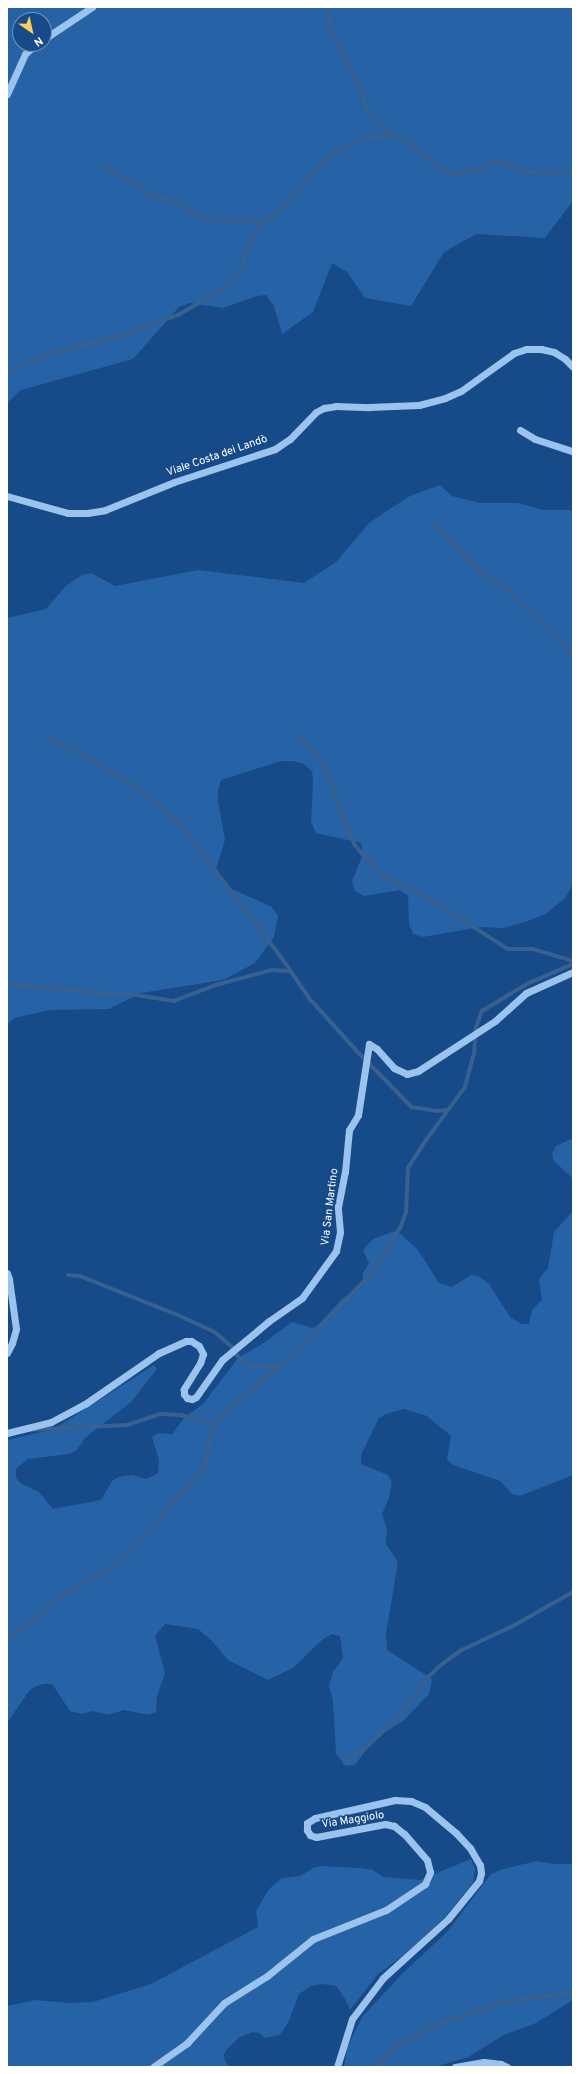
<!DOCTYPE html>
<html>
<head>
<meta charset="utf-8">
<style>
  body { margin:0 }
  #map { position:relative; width:580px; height:2074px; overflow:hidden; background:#164a88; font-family:Overpass,sans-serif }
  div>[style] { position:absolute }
  .green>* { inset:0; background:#2562a6 }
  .stream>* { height:3.5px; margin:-1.75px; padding:0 1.75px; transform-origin:1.75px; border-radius:1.75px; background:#39608e }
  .minor>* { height:7px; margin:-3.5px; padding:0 3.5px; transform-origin:3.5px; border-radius:3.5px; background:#9cc3ee }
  span { translate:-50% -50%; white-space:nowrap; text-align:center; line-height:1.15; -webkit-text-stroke:3px #164a88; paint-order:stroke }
  .street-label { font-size:11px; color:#fff }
  .frame { position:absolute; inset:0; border:8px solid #fff; pointer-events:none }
  .north { position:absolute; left:12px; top:12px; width:40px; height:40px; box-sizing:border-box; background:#164a88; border:1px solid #7392b8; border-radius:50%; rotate:146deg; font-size:11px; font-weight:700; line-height:16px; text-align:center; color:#fff }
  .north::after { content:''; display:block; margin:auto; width:14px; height:18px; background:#ffcb5a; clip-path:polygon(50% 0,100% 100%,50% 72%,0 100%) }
</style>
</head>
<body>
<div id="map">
  <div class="green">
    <i style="clip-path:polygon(evenodd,7px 7px,573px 7px,573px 201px,545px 238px,476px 234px,444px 252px,411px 306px,365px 298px,347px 272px,332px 263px,313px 312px,282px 334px,274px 306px,266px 295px,257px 296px,223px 308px,190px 303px,179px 307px,133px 359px,21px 390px,7px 403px,7px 7px,20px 20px,44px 20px,44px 44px,20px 44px,20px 20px)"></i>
    <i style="clip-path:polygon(440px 485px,452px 496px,480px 503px,519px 503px,543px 510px,573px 510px,573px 884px,565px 898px,546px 914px,525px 922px,503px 928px,480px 927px,423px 937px,413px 934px,409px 924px,408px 896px,400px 890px,364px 896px,355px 891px,352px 881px,363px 854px,361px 843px,316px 833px,311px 822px,313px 781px,312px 771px,304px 764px,293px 761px,281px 761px,221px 780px,218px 791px,218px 801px,225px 840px,215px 872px,228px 887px,272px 907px,278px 916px,274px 937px,255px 963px,223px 980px,141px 993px,109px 1009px,50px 1010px,14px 1018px,7px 1025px,7px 618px,46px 609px,66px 586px,82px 575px,91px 573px,115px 586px,198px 570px,304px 583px,336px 562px,370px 522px,410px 496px)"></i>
    <i style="clip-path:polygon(573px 1138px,573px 1182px,571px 1177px,553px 1160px,552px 1153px,556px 1146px)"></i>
    <i style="clip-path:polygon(573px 1211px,573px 1475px,520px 1496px,512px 1494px,500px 1481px,453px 1465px,447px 1459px,451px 1436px,427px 1416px,404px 1409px,386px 1414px,379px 1418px,361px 1455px,361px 1464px,388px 1475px,392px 1482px,389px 1498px,382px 1514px,387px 1529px,386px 1544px,398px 1562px,386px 1634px,387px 1650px,432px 1679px,429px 1694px,403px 1721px,374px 1739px,355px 1765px,346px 1766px,336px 1754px,333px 1701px,329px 1686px,333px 1672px,343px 1658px,340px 1636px,332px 1634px,323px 1639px,293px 1668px,268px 1680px,228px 1660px,211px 1640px,198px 1629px,165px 1624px,155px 1636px,165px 1673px,157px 1696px,156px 1712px,148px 1715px,124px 1710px,108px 1715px,93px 1711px,82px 1714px,70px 1711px,52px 1684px,44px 1684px,36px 1686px,29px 1691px,7px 1723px,7px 1440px,54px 1429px,154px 1365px,157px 1369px,131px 1402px,85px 1438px,76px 1451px,69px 1454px,28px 1459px,16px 1469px,16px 1477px,20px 1483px,39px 1492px,53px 1509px,101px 1500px,112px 1481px,118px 1477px,132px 1475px,146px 1479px,158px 1473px,159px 1460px,152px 1437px,158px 1433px,172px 1434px,185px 1417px,203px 1404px,238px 1358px,262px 1344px,292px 1322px,312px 1328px,318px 1325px,343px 1298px,361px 1288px,364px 1282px,362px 1275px,369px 1263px,363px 1250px,373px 1239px,395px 1231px,401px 1234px,418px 1250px,439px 1283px,452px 1287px,471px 1275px,478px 1276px,489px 1284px,510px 1317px,522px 1324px,529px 1324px,532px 1310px,542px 1300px,539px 1279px,548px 1268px,554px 1232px)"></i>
    <i style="clip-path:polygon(471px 1859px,475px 1869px,473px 1883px,446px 1916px,408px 1952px,378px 1974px,350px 2010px,345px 1999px,336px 1986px,322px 1984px,311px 1986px,299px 1994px,288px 2023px,280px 2035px,265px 2038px,260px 2033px,253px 2032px,240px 2037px,228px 2048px,224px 2054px,225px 2061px,230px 2067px,7px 2067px,7px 2006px,36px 2000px,68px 2003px,93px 2002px,151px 1984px,258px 1927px,256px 1911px,269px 1889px,282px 1878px,300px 1876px,315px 1867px,321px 1866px,362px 1868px,373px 1870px,383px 1877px,420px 1880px)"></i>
    <i style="clip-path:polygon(537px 1861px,554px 1864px,573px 1864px,573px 2000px,536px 2023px,504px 2035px,468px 2057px,435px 2067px,344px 2067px,347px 2048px,362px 2017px,403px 1973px,447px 1932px,491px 1874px,503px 1869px)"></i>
  </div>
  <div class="stream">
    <i style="left:327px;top:7px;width:26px;rotate:79deg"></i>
    <i style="left:332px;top:33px;width:47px;rotate:61.8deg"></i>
    <i style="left:354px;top:74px;width:40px;rotate:69deg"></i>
    <i style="left:368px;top:111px;width:36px;rotate:44deg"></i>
    <i style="left:102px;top:167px;width:29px;rotate:27deg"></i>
    <i style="left:128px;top:180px;width:6px"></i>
    <i style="left:134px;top:180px;width:7px;rotate:34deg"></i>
    <i style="left:140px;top:184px;width:11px;rotate:56deg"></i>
    <i style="left:146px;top:193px;width:37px;rotate:17deg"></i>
    <i style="left:181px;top:204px;width:26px;rotate:31deg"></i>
    <i style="left:203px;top:217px;width:19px;rotate:12deg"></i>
    <i style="left:222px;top:221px;width:25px;rotate:-2deg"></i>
    <i style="left:247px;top:220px;width:15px;rotate:8deg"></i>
    <i style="left:7px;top:372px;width:50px;rotate:-22.4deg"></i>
    <i style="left:53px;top:353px;width:72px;rotate:-14.4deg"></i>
    <i style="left:123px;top:335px;width:59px;rotate:-20deg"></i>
    <i style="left:178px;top:315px;width:56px;rotate:-29.7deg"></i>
    <i style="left:227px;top:287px;width:19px;rotate:-51deg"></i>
    <i style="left:239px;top:272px;width:25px;rotate:-67deg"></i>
    <i style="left:249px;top:249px;width:12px;rotate:-76deg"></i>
    <i style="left:252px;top:237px;width:18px;rotate:-56deg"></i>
    <i style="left:262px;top:222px;width:17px;rotate:-31deg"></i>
    <i style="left:277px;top:213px;width:81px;rotate:-47.5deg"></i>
    <i style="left:332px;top:153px;width:37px;rotate:-24deg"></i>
    <i style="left:366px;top:138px;width:28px;rotate:-4deg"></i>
    <i style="left:394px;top:136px;width:15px;rotate:20deg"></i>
    <i style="left:408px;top:141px;width:30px;rotate:41deg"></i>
    <i style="left:431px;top:161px;width:26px;rotate:32deg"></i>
    <i style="left:453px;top:175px;width:31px;rotate:-13deg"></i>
    <i style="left:483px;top:168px;width:11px;rotate:-38deg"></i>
    <i style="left:492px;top:161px;width:10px;rotate:6deg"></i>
    <i style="left:502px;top:162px;width:25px;rotate:23deg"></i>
    <i style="left:525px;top:172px;width:48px;rotate:1.2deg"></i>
    <i style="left:435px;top:525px;width:66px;rotate:46.2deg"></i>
    <i style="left:481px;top:573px;width:29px;rotate:31deg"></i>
    <i style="left:506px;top:588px;width:94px;rotate:44.6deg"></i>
    <i style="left:300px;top:735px;width:43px;rotate:51.5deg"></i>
    <i style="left:327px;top:769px;width:47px;rotate:71.6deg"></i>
    <i style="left:342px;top:814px;width:34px;rotate:67deg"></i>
    <i style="left:355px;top:845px;width:40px;rotate:49deg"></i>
    <i style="left:381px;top:875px;width:53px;rotate:25.6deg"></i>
    <i style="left:429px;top:898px;width:94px;rotate:32.8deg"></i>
    <i style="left:508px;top:949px;width:25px"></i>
    <i style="left:533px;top:949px;width:42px;rotate:16.7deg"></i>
    <i style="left:46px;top:737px;width:39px;rotate:26deg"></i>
    <i style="left:81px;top:754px;width:59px;rotate:30.5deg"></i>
    <i style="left:132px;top:784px;width:59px;rotate:38.8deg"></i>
    <i style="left:178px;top:821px;width:172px;rotate:52.8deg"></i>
    <i style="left:282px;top:958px;width:51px;rotate:55.4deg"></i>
    <i style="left:311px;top:1000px;width:72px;rotate:47.8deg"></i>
    <i style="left:359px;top:1053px;width:76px;rotate:45.5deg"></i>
    <i style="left:412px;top:1107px;width:25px;rotate:9deg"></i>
    <i style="left:437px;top:1111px;width:11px;rotate:-5deg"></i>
    <i style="left:7px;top:984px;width:103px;rotate:5.5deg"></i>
    <i style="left:110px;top:994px;width:20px"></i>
    <i style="left:130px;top:994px;width:45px;rotate:9deg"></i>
    <i style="left:174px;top:1001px;width:45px;rotate:-20.9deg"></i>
    <i style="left:216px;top:985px;width:58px;rotate:-15deg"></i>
    <i style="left:272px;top:970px;width:18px;rotate:3deg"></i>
    <i style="left:68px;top:1275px;width:12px;rotate:5deg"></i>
    <i style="left:80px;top:1276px;width:105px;rotate:21.7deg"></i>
    <i style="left:178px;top:1315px;width:41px;rotate:24.7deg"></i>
    <i style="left:215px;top:1332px;width:23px;rotate:41deg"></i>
    <i style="left:232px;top:1347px;width:8px;rotate:60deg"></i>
    <i style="left:236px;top:1354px;width:18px;rotate:43deg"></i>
    <i style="left:249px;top:1366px;width:32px"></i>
    <i style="left:28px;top:1430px;width:99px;rotate:-2.9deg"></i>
    <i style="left:127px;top:1425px;width:36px;rotate:-18deg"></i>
    <i style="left:161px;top:1414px;width:20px;rotate:3deg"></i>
    <i style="left:181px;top:1415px;width:35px;rotate:15deg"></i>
    <i style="left:7px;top:1641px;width:50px;rotate:-38.5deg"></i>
    <i style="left:46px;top:1610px;width:16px;rotate:-45deg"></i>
    <i style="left:57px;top:1599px;width:61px;rotate:-30.3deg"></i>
    <i style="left:110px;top:1568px;width:20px;rotate:-37deg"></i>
    <i style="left:126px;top:1556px;width:120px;rotate:-48.4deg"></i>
    <i style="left:206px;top:1466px;width:27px;rotate:-82deg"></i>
    <i style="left:210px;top:1439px;width:16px;rotate:-72deg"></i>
    <i style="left:215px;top:1424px;width:18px;rotate:-49deg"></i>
    <i style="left:227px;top:1410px;width:70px;rotate:-39.2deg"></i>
    <i style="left:281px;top:1366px;width:133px;rotate:-45.6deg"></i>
    <i style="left:374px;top:1271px;width:52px;rotate:-59deg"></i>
    <i style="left:401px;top:1226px;width:15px;rotate:-70deg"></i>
    <i style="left:406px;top:1212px;width:44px;rotate:-87.4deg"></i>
    <i style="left:408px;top:1168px;width:35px;rotate:-57deg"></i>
    <i style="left:427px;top:1139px;width:64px;rotate:-53.8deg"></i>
    <i style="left:465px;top:1087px;width:34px;rotate:-75deg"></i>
    <i style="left:474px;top:1054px;width:26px;rotate:-86deg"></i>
    <i style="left:476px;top:1028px;width:18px;rotate:-71deg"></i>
    <i style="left:482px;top:1011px;width:52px;rotate:-31deg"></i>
    <i style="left:527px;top:984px;width:50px;rotate:-23.5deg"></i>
    <i style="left:344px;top:1762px;width:26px;rotate:-32deg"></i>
    <i style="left:366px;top:1748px;width:49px;rotate:-44.2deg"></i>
    <i style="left:401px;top:1714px;width:44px;rotate:-54.2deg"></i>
    <i style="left:427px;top:1678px;width:19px;rotate:-43deg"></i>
    <i style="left:441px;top:1665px;width:26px;rotate:-36deg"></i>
    <i style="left:462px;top:1650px;width:56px;rotate:-25.2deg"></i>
    <i style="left:513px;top:1626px;width:69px;rotate:-29.5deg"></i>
    <i style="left:375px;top:2067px;width:39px;rotate:-42deg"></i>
    <i style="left:404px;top:2041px;width:36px;rotate:-27deg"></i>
    <i style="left:436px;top:2025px;width:74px;rotate:-18.9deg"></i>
    <i style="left:506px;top:2001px;width:67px;rotate:-6.8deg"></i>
  </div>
  <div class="minor">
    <i style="left:44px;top:39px;width:58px;rotate:-33.7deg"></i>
    <i style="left:7px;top:94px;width:44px;rotate:-65.8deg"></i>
    <i style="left:25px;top:54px;width:15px;rotate:-42deg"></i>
    <i style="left:520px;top:430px;width:17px;rotate:31deg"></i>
    <i style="left:535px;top:439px;width:40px;rotate:18deg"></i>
    <i style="left:7px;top:496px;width:63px;rotate:15.6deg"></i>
    <i style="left:68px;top:513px;width:19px"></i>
    <i style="left:87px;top:513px;width:18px;rotate:-9deg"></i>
    <i style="left:105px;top:510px;width:74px;rotate:-22.1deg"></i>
    <i style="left:174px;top:482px;width:106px;rotate:-18.1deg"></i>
    <i style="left:275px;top:449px;width:18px;rotate:-34deg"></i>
    <i style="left:290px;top:439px;width:37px;rotate:-46deg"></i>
    <i style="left:316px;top:412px;width:9px;rotate:-27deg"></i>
    <i style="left:324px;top:408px;width:12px;rotate:-9deg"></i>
    <i style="left:336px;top:406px;width:33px;rotate:2deg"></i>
    <i style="left:369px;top:407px;width:50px;rotate:-2.3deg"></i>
    <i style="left:419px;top:405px;width:27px;rotate:-15deg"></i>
    <i style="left:445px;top:398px;width:17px;rotate:-24deg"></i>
    <i style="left:461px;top:391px;width:65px;rotate:-35.6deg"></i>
    <i style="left:514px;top:353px;width:13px;rotate:-18deg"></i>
    <i style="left:526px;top:349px;width:15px"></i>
    <i style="left:541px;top:349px;width:13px;rotate:13deg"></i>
    <i style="left:554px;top:352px;width:13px;rotate:32deg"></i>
    <i style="left:565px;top:359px;width:11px;rotate:45deg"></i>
    <i style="left:7px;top:1273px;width:6px;rotate:72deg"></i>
    <i style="left:9px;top:1279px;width:50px;rotate:82deg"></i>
    <i style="left:16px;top:1329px;width:15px;rotate:106deg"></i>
    <i style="left:12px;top:1343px;width:11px;rotate:117deg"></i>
    <i style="left:7px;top:1433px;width:45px;rotate:-14deg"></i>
    <i style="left:51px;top:1422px;width:38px;rotate:-28deg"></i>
    <i style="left:85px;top:1404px;width:90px;rotate:-34.6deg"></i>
    <i style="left:159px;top:1353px;width:30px;rotate:-24deg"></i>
    <i style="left:186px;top:1341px;width:5px"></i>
    <i style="left:191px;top:1341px;width:9px;rotate:32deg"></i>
    <i style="left:199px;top:1346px;width:9px;rotate:63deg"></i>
    <i style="left:203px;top:1354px;width:9px;rotate:108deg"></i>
    <i style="left:200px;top:1363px;width:31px;rotate:122deg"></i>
    <i style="left:184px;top:1389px;width:5px;rotate:90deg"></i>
    <i style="left:184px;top:1394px;width:5px;rotate:53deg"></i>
    <i style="left:187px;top:1398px;width:5px;rotate:11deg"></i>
    <i style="left:192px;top:1399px;width:4px;rotate:-27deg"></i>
    <i style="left:196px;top:1397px;width:45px;rotate:-54.9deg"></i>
    <i style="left:222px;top:1360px;width:61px;rotate:-39.7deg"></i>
    <i style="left:269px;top:1321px;width:40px;rotate:-34.9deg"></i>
    <i style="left:302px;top:1298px;width:58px;rotate:-54.1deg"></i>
    <i style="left:336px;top:1251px;width:19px;rotate:-78deg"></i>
    <i style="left:340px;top:1232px;width:25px;rotate:-95deg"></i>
    <i style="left:338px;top:1207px;width:36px;rotate:-79deg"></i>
    <i style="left:345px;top:1172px;width:42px;rotate:-84.6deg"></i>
    <i style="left:349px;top:1130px;width:17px;rotate:-59deg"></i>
    <i style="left:358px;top:1115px;width:72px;rotate:-81.2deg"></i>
    <i style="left:369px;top:1044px;width:9px;rotate:32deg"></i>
    <i style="left:377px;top:1049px;width:25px;rotate:48deg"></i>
    <i style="left:394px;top:1068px;width:14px;rotate:25deg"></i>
    <i style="left:407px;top:1074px;width:11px;rotate:-15deg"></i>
    <i style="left:418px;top:1071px;width:92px;rotate:-33deg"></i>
    <i style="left:495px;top:1021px;width:42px;rotate:-42.1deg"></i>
    <i style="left:526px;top:993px;width:51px;rotate:-24.1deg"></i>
    <i style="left:153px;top:2067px;width:42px;rotate:-35.2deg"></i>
    <i style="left:187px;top:2043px;width:54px;rotate:-47.2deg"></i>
    <i style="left:224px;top:2003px;width:51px;rotate:-32.1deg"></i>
    <i style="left:267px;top:1976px;width:59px;rotate:-38.8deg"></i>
    <i style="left:313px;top:1939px;width:79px;rotate:-21.7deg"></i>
    <i style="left:386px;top:1910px;width:47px;rotate:-33.7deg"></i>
    <i style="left:425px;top:1884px;width:13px;rotate:-67deg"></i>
    <i style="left:430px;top:1872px;width:12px;rotate:-104deg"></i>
    <i style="left:427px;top:1860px;width:35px;rotate:-131deg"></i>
    <i style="left:404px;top:1834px;width:13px;rotate:-141deg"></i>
    <i style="left:394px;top:1826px;width:9px;rotate:-167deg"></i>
    <i style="left:385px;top:1824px;width:70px;rotate:169.3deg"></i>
    <i style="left:316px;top:1837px;width:6px;rotate:-162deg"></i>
    <i style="left:310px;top:1835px;width:6px;rotate:-121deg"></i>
    <i style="left:307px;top:1830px;width:7px;rotate:-90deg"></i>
    <i style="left:307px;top:1823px;width:9px;rotate:-32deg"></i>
    <i style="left:315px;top:1818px;width:82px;rotate:-12.7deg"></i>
    <i style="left:395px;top:1800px;width:16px;rotate:4deg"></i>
    <i style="left:411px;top:1801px;width:15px;rotate:23deg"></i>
    <i style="left:425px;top:1807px;width:40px;rotate:40deg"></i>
    <i style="left:456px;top:1833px;width:21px;rotate:47deg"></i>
    <i style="left:470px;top:1848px;width:20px;rotate:60deg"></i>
    <i style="left:480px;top:1865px;width:8px;rotate:83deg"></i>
    <i style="left:481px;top:1873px;width:8px;rotate:104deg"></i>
    <i style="left:479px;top:1881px;width:49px;rotate:129.2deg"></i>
    <i style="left:448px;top:1919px;width:88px;rotate:137.8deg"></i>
    <i style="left:383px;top:1978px;width:51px;rotate:127.1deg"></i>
    <i style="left:352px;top:2019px;width:50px;rotate:107.4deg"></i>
    <i style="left:455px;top:2067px;width:29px;rotate:-10deg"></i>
    <i style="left:484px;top:2062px;width:17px;rotate:7deg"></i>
    <i style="left:501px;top:2064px;width:7px;rotate:27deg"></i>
  </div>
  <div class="street-label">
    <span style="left:217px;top:456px;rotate:-19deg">Viale Costa dei Landò</span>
    <span style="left:330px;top:1207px;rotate:-83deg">Via San Martino</span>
    <span style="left:353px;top:1820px;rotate:-9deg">Via Maggiolo</span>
  </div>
  <div class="frame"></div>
  <div class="north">N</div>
</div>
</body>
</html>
